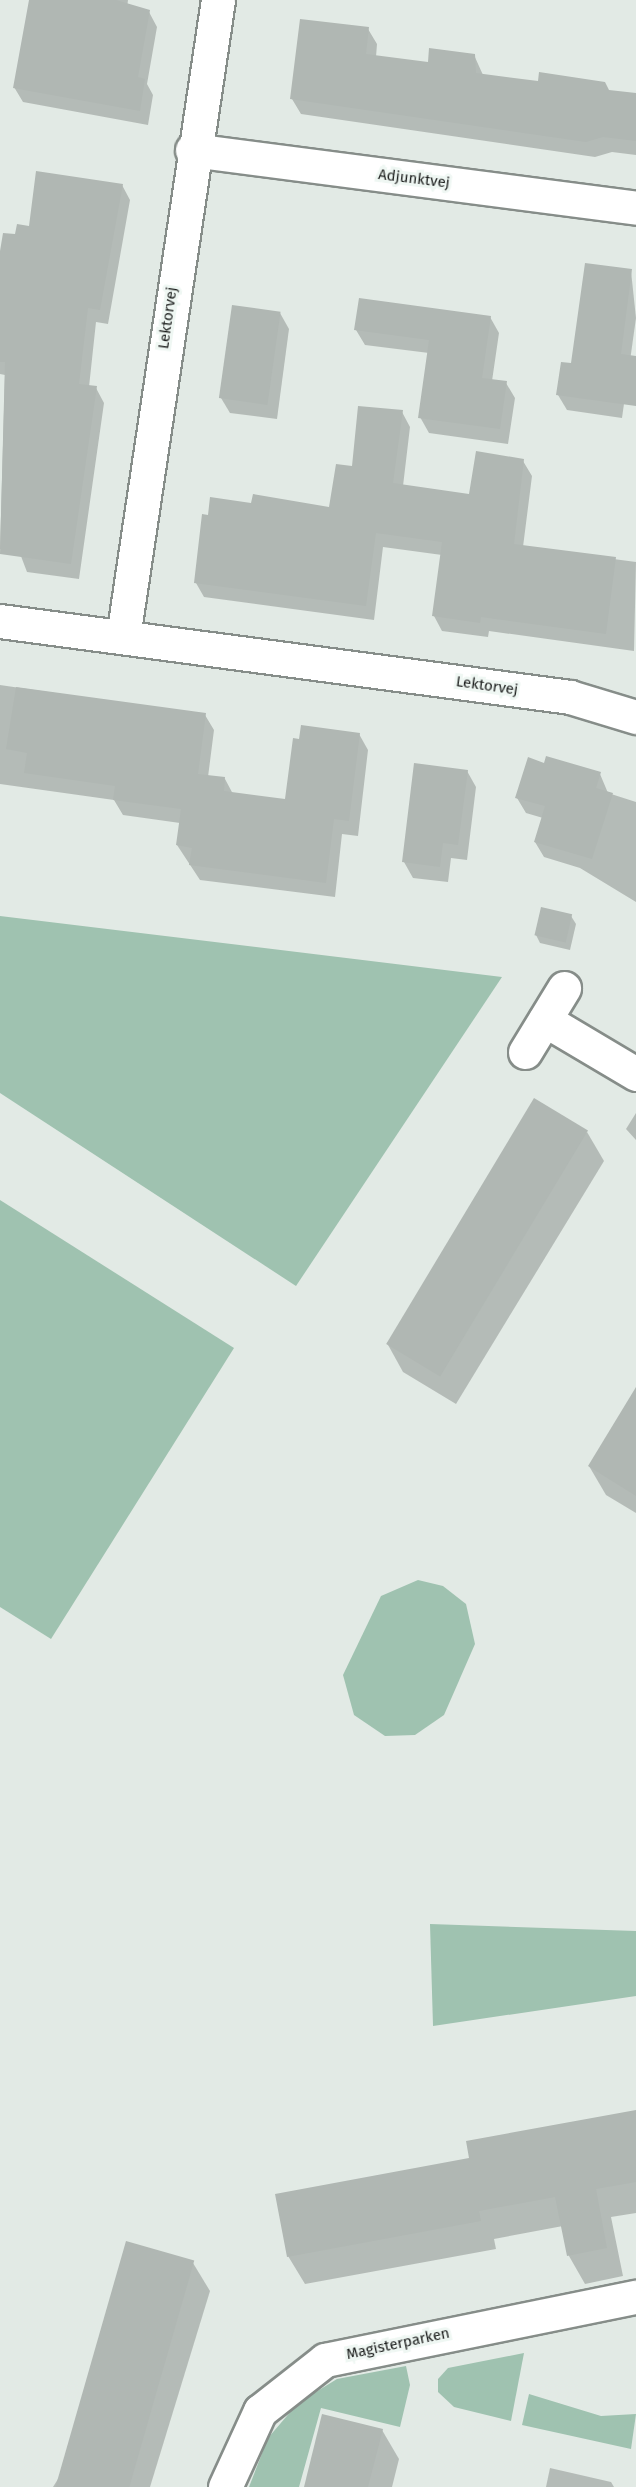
<!DOCTYPE html>
<html>
<head>
<meta charset="utf-8">
<style>
  body { margin:0 }
  #map { position:relative; width:636px; height:2487px; overflow:hidden; background:#e2eae5; font-family:"Fira Sans",sans-serif }
  div>[style] { position:absolute }
  .green>* { inset:0; background:#9fc2b0 }
  .shadow>* { inset:0; background:#0003 }
  .building>* { inset:0; background:#b0b7b3; transform-origin:0 0 }
  .roads { filter:drop-shadow(2px 0 #868d89) drop-shadow(-2px 0 #868d89) drop-shadow(0 2px #868d89) drop-shadow(0 -2px #868d89) }
  .minor>* { height:33px; margin:-16.5px; padding:0 16.5px; transform-origin:16.5px; border-radius:16.5px; background:#fff }
  span { translate:-50% -50%; white-space:nowrap; text-align:center; line-height:1.15; -webkit-text-stroke:6px #eff7f3; paint-order:stroke }
  .street-label { font-size:15px; color:#1a1c1b }
</style>
</head>
<body>
<div id="map">
  <div class="green">
    <i style="clip-path:polygon(0 916px,502px 977px,296px 1286px,0 1093px)"></i>
    <i style="clip-path:polygon(0 1200px,234px 1348px,51px 1639px,0 1607px)"></i>
    <i style="clip-path:polygon(418px 1580px,443px 1586px,466px 1604px,475px 1644px,444px 1715px,415px 1735px,385px 1736px,354px 1715px,343px 1675px,381px 1596px)"></i>
    <i style="clip-path:polygon(430px 1924px,636px 1931px,636px 1996px,433px 2026px)"></i>
    <i style="clip-path:polygon(524px 2353px,511px 2421px,454px 2407px,438px 2392px,438px 2379px,448px 2368px)"></i>
    <i style="clip-path:polygon(406px 2366px,410px 2385px,400px 2427px,321px 2408px,299px 2487px,249px 2487px,268px 2438px,298px 2403px,337px 2379px)"></i>
    <i style="clip-path:polygon(529px 2394px,601px 2416px,636px 2414px,631px 2449px,522px 2425px)"></i>
  </div>
  <div class="shadow">
    <i style="clip-path:polygon(45px 0,128px 0,127px 8px,149px 12px,157px 27px,147px 84px,153px 95px,148px 125px,23px 102px,14px 87px)"></i>
    <i style="clip-path:polygon(368px 29px,377px 44px,376px 57px,429px 64px,474px 55px,483px 75px,636px 95px,636px 155px,612px 152px,595px 157px,301px 114px,292px 99px)"></i>
    <i style="clip-path:polygon(122px 185px,130px 200px,108px 324px,96px 322px,89px 387px,96px 388px,104px 403px,79px 579px,27px 572px,19px 551px,0 549px,5px 375px,0 374px,0 261px,16px 236px)"></i>
    <i style="clip-path:polygon(631px 271px,636px 318px,622px 418px,567px 410px,558px 395px)"></i>
    <i style="clip-path:polygon(280px 313px,289px 329px,277px 419px,230px 413px,221px 398px)"></i>
    <i style="clip-path:polygon(490px 317px,499px 333px,492px 381px,506px 383px,515px 398px,508px 444px,429px 433px,420px 417px,429px 353px,365px 345px,356px 330px)"></i>
    <i style="clip-path:polygon(402px 412px,410px 427px,403px 486px,470px 495px,523px 461px,532px 476px,523px 547px,636px 562px,634px 651px,489px 631px,488px 637px,442px 631px,434px 616px,442px 555px,383px 547px,374px 620px,204px 597px,196px 583px,210px 516px,252px 504px,331px 509px,354px 468px)"></i>
    <i style="clip-path:polygon(0 685px,205px 715px,214px 730px,208px 777px,225px 779px,233px 794px,287px 801px,359px 734px,368px 750px,358px 836px,342px 834px,335px 897px,200px 880px,177px 845px,180px 823px,123px 815px,114px 800px,0 784px)"></i>
    <i style="clip-path:polygon(545px 764px,600px 774px,608px 793px,636px 802px,636px 902px,580px 868px,544px 857px,535px 842px,543px 818px,526px 813px,517px 798px)"></i>
    <i style="clip-path:polygon(467px 771px,476px 787px,467px 860px,451px 858px,448px 882px,413px 878px,404px 862px)"></i>
    <i style="clip-path:polygon(571px 916px,576px 924px,570px 950px,540px 943px,536px 935px)"></i>
    <i style="clip-path:polygon(636px 1113px,636px 1140px,626px 1129px)"></i>
    <i style="clip-path:polygon(587px 1132px,604px 1161px,456px 1404px,403px 1372px,387px 1343px)"></i>
    <i style="clip-path:polygon(636px 1390px,636px 1513px,606px 1495px,589px 1466px)"></i>
    <i style="clip-path:polygon(636px 2111px,636px 2213px,611px 2217px,623px 2276px,585px 2284px,569px 2256px,563px 2226px,494px 2239px,496px 2249px,305px 2284px,288px 2256px,471px 2159px)"></i>
    <i style="clip-path:polygon(193px 2263px,210px 2291px,150px 2487px,53px 2487px)"></i>
    <i style="clip-path:polygon(382px 2430px,399px 2459px,392px 2487px,306px 2487px)"></i>
    <i style="clip-path:polygon(550px 2468px,611px 2482px,614px 2487px,546px 2487px)"></i>
  </div>
  <div class="building">
    <i style="clip-path:polygon(29px 0,116px 0,150px 10px,138px 77px,145px 79px,140px 111px,13px 88px)"></i>
    <i style="clip-path:polygon(300px 19px,369px 27px,366px 54px,428px 62px,429px 48px,475px 54px,476px 73px,538px 81px,539px 72px,605px 82px,609px 90px,636px 93px,636px 141px,603px 137px,586px 142px,290px 99px)"></i>
    <i style="clip-path:polygon(36px 171px,123px 184px,100px 310px,88px 308px,79px 384px,97px 386px,71px 564px,0 554px,5px 362px,0 362px,0 251px,3px 233px,15px 234px,17px 224px,29px 226px)"></i>
    <i style="clip-path:polygon(585px 263px,632px 269px,621px 354px,636px 356px,636px 406px,556px 395px,561px 362px,571px 363px)"></i>
    <i style="clip-path:polygon(359px 298px,491px 316px,482px 378px,507px 381px,500px 429px,418px 418px,429px 340px,354px 330px)"></i>
    <i style="left:232px;top:305px;width:49px;height:94px;rotate:8deg"></i>
    <i style="clip-path:polygon(358px 406px,403px 410px,393px 483px,469px 494px,476px 451px,524px 459px,514px 544px,616px 557px,606px 634px,481px 617px,480px 623px,432px 616px,442px 542px,376px 533px,366px 606px,194px 583px,202px 514px,208px 515px,210px 497px,251px 503px,253px 494px,329px 507px,336px 464px,352px 466px)"></i>
    <i style="clip-path:polygon(16px 687px,206px 713px,198px 774px,225px 777px,224px 791px,285px 799px,293px 738px,299px 739px,301px 725px,360px 733px,349px 821px,334px 819px,326px 883px,189px 865px,192px 848px,176px 845px,181px 809px,113px 800px,115px 786px,24px 773px,27px 753px,6px 749px)"></i>
    <i style="clip-path:polygon(546px 756px,601px 772px,596px 788px,613px 793px,592px 859px,534px 842px,545px 806px,515px 798px,528px 757px,544px 763px)"></i>
    <i style="clip-path:polygon(414px 763px,468px 770px,458px 845px,443px 843px,440px 867px,402px 862px)"></i>
    <i style="left:541px;top:907px;width:32px;height:29px;rotate:13deg"></i>
    <i style="left:534px;top:1098px;width:63px;height:287px;rotate:31deg"></i>
    <i style="clip-path:polygon(636px 1387px,636px 1496px,588px 1466px)"></i>
    <i style="clip-path:polygon(636px 2110px,636px 2182px,596px 2189px,607px 2248px,567px 2256px,555px 2197px,479px 2211px,481px 2221px,287px 2257px,275px 2194px,469px 2158px,466px 2141px)"></i>
    <i style="left:126px;top:2241px;width:71px;height:257px;rotate:16deg"></i>
    <i style="clip-path:polygon(322px 2414px,383px 2429px,368px 2487px,304px 2487px)"></i>
  </div>
  <div class="roads">
    <div class="minor">
      <i style="left:192px;top:150px;width:448px;rotate:7.4deg"></i>
      <i style="left:0;top:621px;width:575px;rotate:7.59deg"></i>
      <i style="left:570px;top:697px;width:69px;rotate:16.9deg"></i>
      <i style="left:123px;top:637px;width:644px;rotate:-81.52deg"></i>
      <i style="left:545px;top:1020px;width:106px;rotate:30.7deg"></i>
      <i style="left:525px;top:1052px;width:75px;rotate:-58.6deg"></i>
      <i style="left:225px;top:2487px;width:84px;rotate:-65.3deg"></i>
      <i style="left:260px;top:2411px;width:83px;rotate:-38.1deg"></i>
      <i style="left:325px;top:2360px;width:317px;rotate:-11.5deg"></i>
    </div>
  </div>
  <div class="street-label">
    <span style="left:414px;top:179px;rotate:7deg">Adjunktvej</span>
    <span style="left:168px;top:318px;rotate:-82deg">Lektorvej</span>
    <span style="left:487px;top:686px;rotate:8deg">Lektorvej</span>
    <span style="left:398px;top:2344px;rotate:-12deg">Magisterparken</span>
  </div>
</div>
</body>
</html>
